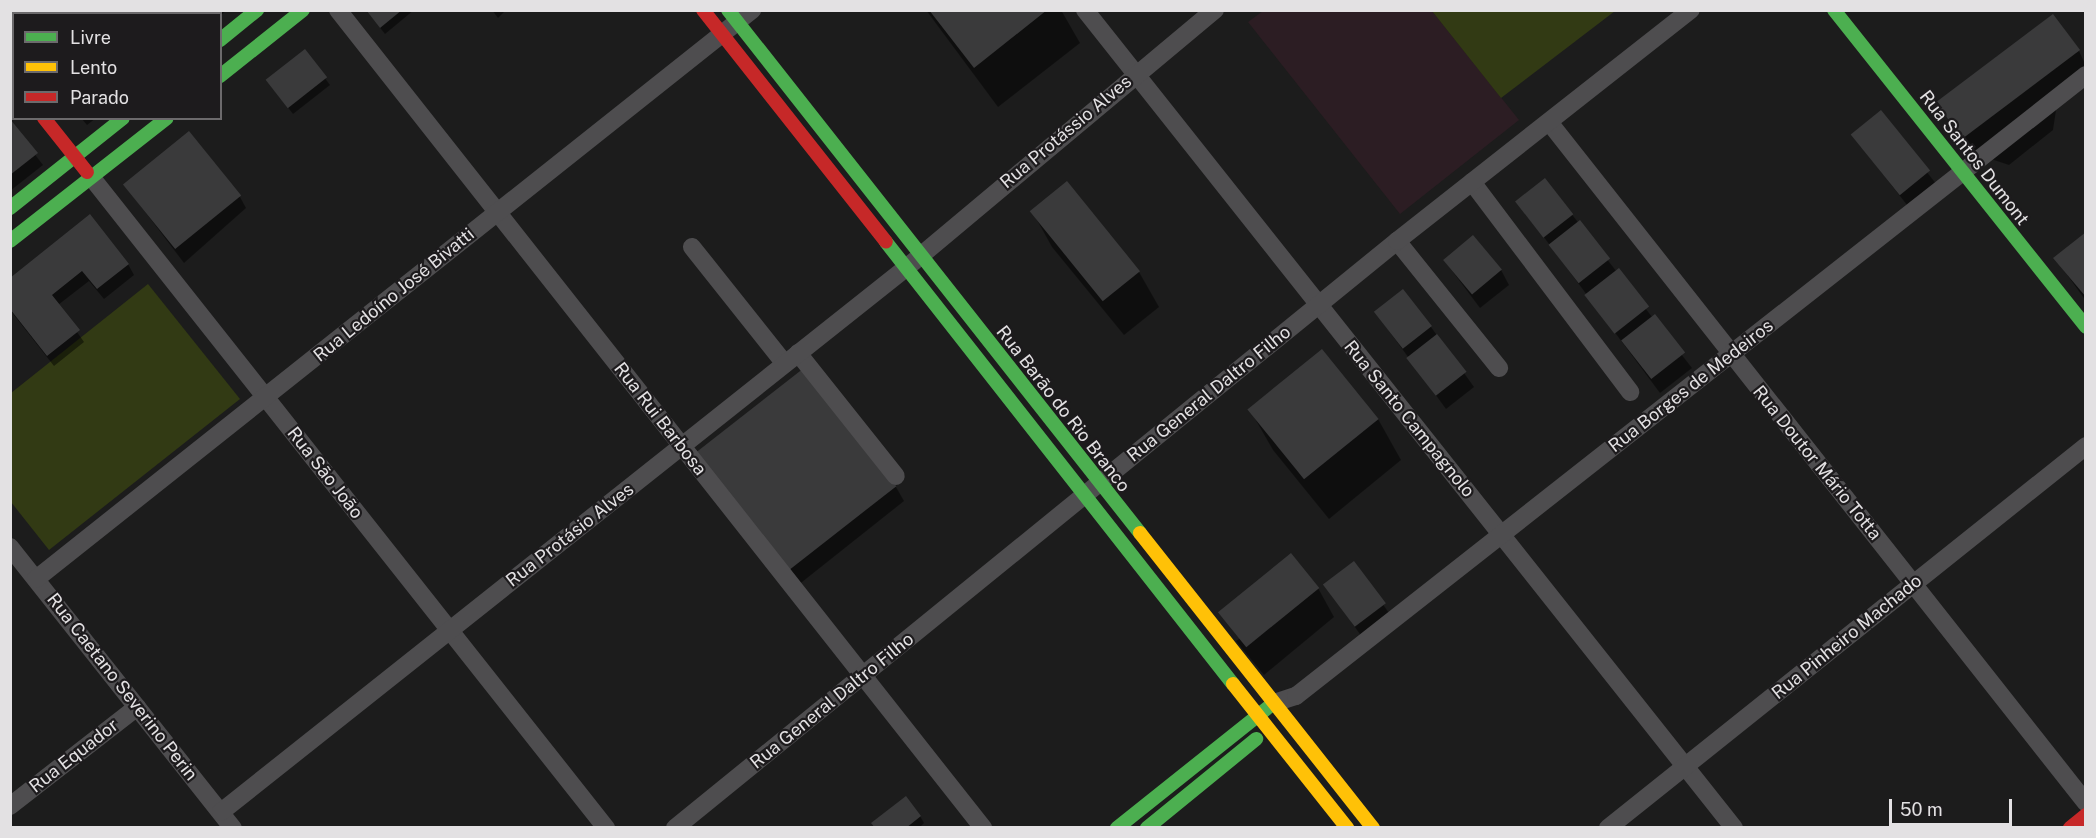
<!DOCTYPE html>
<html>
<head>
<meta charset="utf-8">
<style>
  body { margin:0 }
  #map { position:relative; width:2096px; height:838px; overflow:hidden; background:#1c1c1c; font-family:"Public Sans",sans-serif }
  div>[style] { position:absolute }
  .education>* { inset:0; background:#2c1d23 }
  .green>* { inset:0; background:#323a14 }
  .shadow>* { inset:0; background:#0007; transform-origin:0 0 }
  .building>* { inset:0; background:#3a3a3b; transform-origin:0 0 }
  .street>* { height:18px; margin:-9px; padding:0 9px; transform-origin:9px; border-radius:9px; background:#4e4d4f }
  .fast>* { height:14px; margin:-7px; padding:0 7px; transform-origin:7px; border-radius:7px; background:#4caf50 }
  .slow>* { height:14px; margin:-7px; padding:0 7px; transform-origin:7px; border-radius:7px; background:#ffc107 }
  .jam>* { height:14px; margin:-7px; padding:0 7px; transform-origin:7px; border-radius:7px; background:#c62828 }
  span { translate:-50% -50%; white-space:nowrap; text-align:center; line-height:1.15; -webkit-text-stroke:4.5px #1d1b1d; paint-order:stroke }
  .street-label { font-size:18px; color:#e3e1e3 }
  .frame { position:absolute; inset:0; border:12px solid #e3e1e3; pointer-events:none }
  .legend { position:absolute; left:12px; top:12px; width:210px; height:108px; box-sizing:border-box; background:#1d1b1d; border:2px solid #6c6a6c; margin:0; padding:8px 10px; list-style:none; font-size:18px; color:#e3e1e3 }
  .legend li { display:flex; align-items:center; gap:12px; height:30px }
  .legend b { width:30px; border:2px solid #6c6a6c }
  .scale { position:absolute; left:1889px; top:799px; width:123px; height:27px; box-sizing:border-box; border:3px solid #e3e1e3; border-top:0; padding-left:8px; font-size:18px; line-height:21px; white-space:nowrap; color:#e3e1e3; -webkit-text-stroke:4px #1d1b1d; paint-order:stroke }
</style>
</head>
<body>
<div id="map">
  <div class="education">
    <i style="clip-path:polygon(1263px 11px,1432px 11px,1519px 120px,1400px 214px,1248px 22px)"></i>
  </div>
  <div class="green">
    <i style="clip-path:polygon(1432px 11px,1615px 11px,1501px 98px)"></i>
    <i style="clip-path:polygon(148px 284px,240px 399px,49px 550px,11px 502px,11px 393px)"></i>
  </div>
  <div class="shadow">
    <i style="clip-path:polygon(10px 10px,227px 10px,220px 16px,14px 14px,14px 35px)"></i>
    <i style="clip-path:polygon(366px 10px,414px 10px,385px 34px)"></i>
    <i style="clip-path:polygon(492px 10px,506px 10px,498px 18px)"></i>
    <i style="clip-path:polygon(926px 10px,1061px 10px,1080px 43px,998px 107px)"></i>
    <i style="clip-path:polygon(305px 51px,330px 85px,293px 114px,272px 87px)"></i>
    <i style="clip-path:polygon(2079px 51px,2086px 66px,2057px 104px,2053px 130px,2009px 165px,1976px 154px,1941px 107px)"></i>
    <i style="left:1880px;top:112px;width:90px;height:36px;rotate:52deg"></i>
    <i style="clip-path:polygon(81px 118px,96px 118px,87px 125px)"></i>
    <i style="clip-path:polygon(10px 122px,43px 165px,10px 191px)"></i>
    <i style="clip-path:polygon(1545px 180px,1692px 368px,1660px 393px,1517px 201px)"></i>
    <i style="clip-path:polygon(124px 184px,240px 197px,246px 208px,184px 263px)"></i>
    <i style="clip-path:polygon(1032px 211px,1139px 272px,1159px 307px,1124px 335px,1052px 247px)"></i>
    <i style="clip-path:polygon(2086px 233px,2086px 301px,2055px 258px)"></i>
    <i style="clip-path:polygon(1444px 260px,1501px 270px,1509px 285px,1480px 308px)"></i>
    <i style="clip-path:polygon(128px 264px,134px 275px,104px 299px,89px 281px,58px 305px,84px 342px,54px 366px,10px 310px,10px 280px)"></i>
    <i style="clip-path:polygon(1376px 313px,1431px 327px,1474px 387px,1446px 409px)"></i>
    <i style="clip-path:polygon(1250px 410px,1378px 419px,1401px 460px,1329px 519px,1273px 450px)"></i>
    <i style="clip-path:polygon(704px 469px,896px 487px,904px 501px,797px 586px)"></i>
    <i style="left:1354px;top:563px;width:68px;height:36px;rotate:55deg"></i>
    <i style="clip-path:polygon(1318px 588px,1334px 617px,1264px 675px,1236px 641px)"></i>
    <i style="clip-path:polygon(920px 816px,924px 823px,919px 828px,875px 828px)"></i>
  </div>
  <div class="building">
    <i style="clip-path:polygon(10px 10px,210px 10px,14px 14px,14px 33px)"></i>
    <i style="clip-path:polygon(366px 10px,402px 10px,380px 28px)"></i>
    <i style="clip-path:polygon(929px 10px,1047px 10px,974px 68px)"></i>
    <i style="left:2053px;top:14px;width:45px;height:147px;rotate:53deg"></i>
    <i style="left:305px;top:49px;width:36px;height:50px;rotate:52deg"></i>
    <i style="left:1881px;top:110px;width:78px;height:39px;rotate:51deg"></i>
    <i style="clip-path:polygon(10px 119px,38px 153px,10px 175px)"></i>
    <i style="left:189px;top:131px;width:83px;height:85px;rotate:51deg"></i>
    <i style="left:1545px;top:178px;width:46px;height:38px;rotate:52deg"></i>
    <i style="left:1067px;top:181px;width:116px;height:48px;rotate:51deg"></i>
    <i style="clip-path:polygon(90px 214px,129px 264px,97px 289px,82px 271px,52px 295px,80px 330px,47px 356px,10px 309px,10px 278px)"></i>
    <i style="left:1580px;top:220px;width:49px;height:40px;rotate:52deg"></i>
    <i style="clip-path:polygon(2086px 232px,2086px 297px,2053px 258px)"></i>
    <i style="left:1473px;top:235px;width:45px;height:39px;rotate:50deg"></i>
    <i style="left:1619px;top:268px;width:49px;height:44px;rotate:52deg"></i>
    <i style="left:1403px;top:289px;width:47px;height:37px;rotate:52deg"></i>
    <i style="left:1655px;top:314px;width:49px;height:43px;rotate:52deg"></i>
    <i style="left:1437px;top:334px;width:48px;height:39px;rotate:52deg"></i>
    <i style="left:1322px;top:349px;width:90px;height:96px;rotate:51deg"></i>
    <i style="left:804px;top:368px;width:150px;height:140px;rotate:52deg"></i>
    <i style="left:1291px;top:553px;width:45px;height:94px;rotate:51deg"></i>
    <i style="left:1354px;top:561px;width:53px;height:39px;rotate:53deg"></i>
    <i style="clip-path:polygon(906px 796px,921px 816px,906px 828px,875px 828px,871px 823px)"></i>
  </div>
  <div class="street">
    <i style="left:338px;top:10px;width:1042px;rotate:51.74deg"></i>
    <i style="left:1085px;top:10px;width:1044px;rotate:51.57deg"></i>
    <i style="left:1549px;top:122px;width:867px;rotate:51.74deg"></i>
    <i style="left:92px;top:178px;width:829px;rotate:51.66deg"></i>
    <i style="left:1472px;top:182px;width:263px;rotate:53deg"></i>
    <i style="left:1397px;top:241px;width:163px;rotate:51.2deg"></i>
    <i style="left:692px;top:247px;width:149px;rotate:51.5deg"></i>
    <i style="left:798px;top:353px;width:157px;rotate:51.5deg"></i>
    <i style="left:10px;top:547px;width:359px;rotate:51.6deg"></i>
    <i style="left:36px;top:579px;width:915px;rotate:-38.47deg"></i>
    <i style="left:1274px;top:703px;width:23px;rotate:-18deg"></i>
    <i style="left:1296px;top:696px;width:1005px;rotate:-38.17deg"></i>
    <i style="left:10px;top:806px;width:161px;rotate:-37.9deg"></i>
    <i style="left:221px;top:812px;width:875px;rotate:-38.46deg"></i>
    <i style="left:906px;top:268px;width:403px;rotate:-39.9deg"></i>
    <i style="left:675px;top:828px;width:931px;rotate:-39.11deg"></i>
    <i style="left:1397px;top:241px;width:374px;rotate:-38.2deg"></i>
    <i style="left:1608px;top:828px;width:612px;rotate:-38.63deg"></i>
  </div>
  <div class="fast">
    <i style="left:728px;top:10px;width:666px;rotate:51.77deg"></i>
    <i style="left:1834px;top:10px;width:405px;rotate:51.5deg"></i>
    <i style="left:220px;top:40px;width:48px;rotate:-39deg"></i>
    <i style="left:10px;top:76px;width:6px;rotate:45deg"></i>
    <i style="left:220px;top:76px;width:106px;rotate:-38.5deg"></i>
    <i style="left:10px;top:208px;width:144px;rotate:-38.5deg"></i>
    <i style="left:10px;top:241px;width:199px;rotate:-38.1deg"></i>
    <i style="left:886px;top:242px;width:562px;rotate:51.87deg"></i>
    <i style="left:1117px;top:828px;width:197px;rotate:-38.6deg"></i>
    <i style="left:1147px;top:828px;width:141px;rotate:-39.2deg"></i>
  </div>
  <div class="slow">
    <i style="left:1140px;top:533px;width:376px;rotate:51.7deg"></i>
    <i style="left:1233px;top:684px;width:184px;rotate:51.6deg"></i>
  </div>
  <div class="jam">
    <i style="left:703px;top:10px;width:295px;rotate:51.7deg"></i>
    <i style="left:44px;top:118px;width:69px;rotate:51.5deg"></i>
    <i style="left:2070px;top:828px;width:21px;rotate:-39deg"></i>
  </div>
  <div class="street-label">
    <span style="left:1066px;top:132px;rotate:-40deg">Rua Protássio Alves</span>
    <span style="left:1974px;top:158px;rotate:52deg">Rua Santos Dumont</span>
    <span style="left:394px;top:295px;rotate:-39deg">Rua Ledoíno José Bivatti</span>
    <span style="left:1691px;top:386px;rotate:-38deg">Rua Borges de Medeiros</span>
    <span style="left:1209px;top:394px;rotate:-39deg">Rua General Daltro Filho</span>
    <span style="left:1063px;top:409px;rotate:52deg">Rua Barão do Rio Branco</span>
    <span style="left:660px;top:419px;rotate:52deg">Rua Rui Barbosa</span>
    <span style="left:1409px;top:419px;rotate:51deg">Rua Santo Campagnolo</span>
    <span style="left:1817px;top:463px;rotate:51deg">Rua Doutor Mário Totta</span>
    <span style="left:325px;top:473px;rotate:52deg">Rua São João</span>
    <span style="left:570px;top:535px;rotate:-38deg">Rua Protásio Alves</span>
    <span style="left:1847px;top:637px;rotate:-39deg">Rua Pinheiro Machado</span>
    <span style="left:122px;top:687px;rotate:52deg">Rua Caetano Severino Perin</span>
    <span style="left:832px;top:701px;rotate:-39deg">Rua General Daltro Filho</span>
    <span style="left:74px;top:756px;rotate:-38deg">Rua Equador</span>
  </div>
  <div class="frame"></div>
  <ul class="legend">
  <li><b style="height:8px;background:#4caf50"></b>Livre</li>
  <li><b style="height:8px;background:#ffc107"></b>Lento</li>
  <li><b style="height:8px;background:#c62828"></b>Parado</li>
  </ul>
  <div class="scale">50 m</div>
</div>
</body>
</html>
